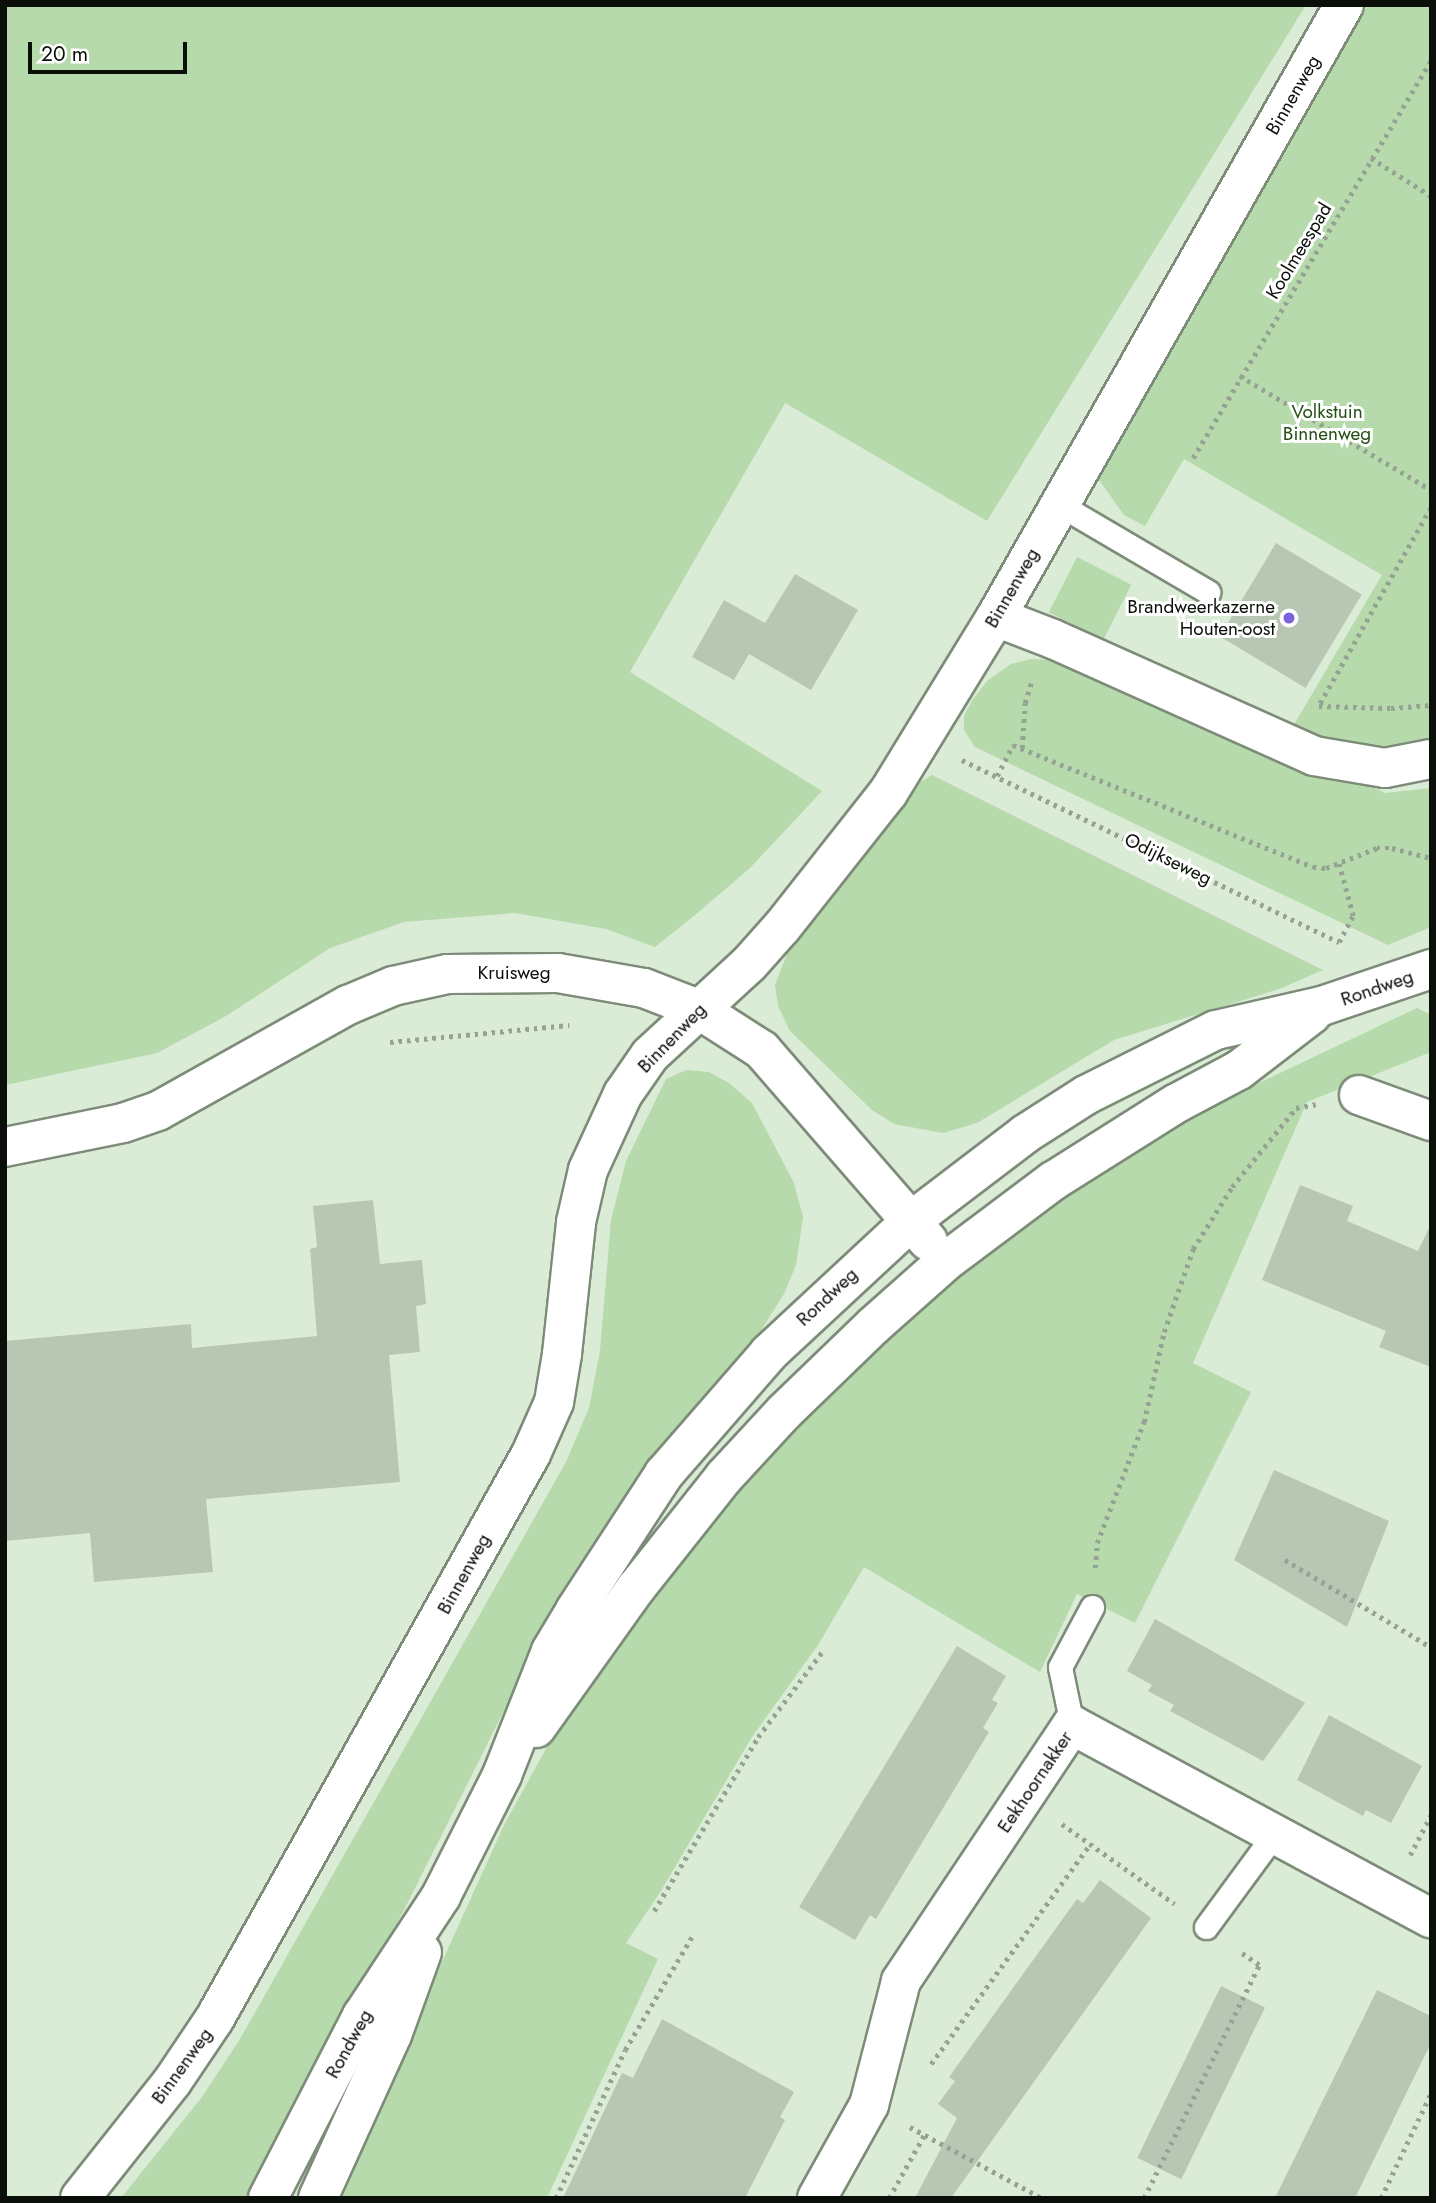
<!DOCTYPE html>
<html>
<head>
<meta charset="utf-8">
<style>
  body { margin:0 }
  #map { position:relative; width:1436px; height:2203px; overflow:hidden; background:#daebd6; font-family:Jost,sans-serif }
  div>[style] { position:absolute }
  .green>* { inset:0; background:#b6daab; transform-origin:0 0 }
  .building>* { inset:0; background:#b8c7b3; transform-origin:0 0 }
  .path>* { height:4.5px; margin-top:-2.25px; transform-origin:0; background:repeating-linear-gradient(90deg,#95a392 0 3.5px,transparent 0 8.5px) }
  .roads { filter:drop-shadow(2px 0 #7d8c79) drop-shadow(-2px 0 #7d8c79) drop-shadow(0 2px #7d8c79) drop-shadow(0 -2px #7d8c79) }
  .lane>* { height:23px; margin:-11.5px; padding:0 11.5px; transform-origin:11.5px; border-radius:11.5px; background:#fff }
  .street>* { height:38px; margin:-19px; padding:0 19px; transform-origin:19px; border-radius:19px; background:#fff }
  .secondary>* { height:38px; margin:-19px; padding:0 19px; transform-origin:19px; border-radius:19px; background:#fff }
  .dots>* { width:19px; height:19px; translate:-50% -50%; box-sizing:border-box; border:4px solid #fff; border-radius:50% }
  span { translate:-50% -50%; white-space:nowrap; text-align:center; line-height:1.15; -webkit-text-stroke:6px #fff; paint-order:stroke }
  .street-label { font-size:19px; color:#0a1009 }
  .park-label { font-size:19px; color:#244f14 }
  .poi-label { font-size:19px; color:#0a1009 }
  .right { translate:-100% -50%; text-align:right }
  .frame { position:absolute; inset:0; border:7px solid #0a1009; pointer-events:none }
  .scale { position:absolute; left:28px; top:42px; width:159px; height:32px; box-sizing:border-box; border:4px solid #0a1009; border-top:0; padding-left:9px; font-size:21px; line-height:24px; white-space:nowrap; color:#0a1009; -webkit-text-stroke:5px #fff; paint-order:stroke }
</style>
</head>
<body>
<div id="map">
  <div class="green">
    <i style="clip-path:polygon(5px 5px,1306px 5px,987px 521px,785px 403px,630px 672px,822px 791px,750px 868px,695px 915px,655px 947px,606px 929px,515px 913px,404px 922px,330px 948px,226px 1016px,157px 1053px,5px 1085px)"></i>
    <i style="clip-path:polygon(1368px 5px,1431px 5px,1431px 738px,1382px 747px,1353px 746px,1292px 728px,1382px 575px,1184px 459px,1145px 526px,1124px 515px,1097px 477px)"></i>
    <i style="left:1077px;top:557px;width:61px;height:62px;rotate:27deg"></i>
    <i style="clip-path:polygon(1031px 659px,1053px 660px,1343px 773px,1385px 793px,1431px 788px,1431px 927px,1388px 945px,975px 747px,964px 730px,964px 716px,973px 699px,988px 680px,1011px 664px)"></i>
    <i style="clip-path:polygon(932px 775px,1323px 970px,1279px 989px,1114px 1040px,977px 1123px,943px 1133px,894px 1124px,872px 1110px,790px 1031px,778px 1006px,775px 985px,790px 946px,835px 895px,917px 784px)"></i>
    <i style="clip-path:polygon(1417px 1008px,1431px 1015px,1431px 1052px,1307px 1102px,1193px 1363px,1251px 1392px,1135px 1623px,1077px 1594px,1040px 1672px,864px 1567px,818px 1645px,752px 1737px,659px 1894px,626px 1943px,658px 1959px,547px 2198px,335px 2198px,504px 1825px,558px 1727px,614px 1656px,668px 1573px,792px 1425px,946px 1280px,1038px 1212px,1162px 1129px)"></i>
    <i style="clip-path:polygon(686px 1070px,709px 1072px,729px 1083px,752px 1103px,794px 1183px,803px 1217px,796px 1265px,784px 1294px,748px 1351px,540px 1639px,405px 1908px,251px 2198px,121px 2198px,202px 2097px,240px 2039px,566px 1462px,589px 1408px,600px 1351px,611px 1220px,626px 1161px,666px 1079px)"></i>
  </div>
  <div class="building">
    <i style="left:1276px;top:543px;width:100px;height:109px;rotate:31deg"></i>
    <i style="clip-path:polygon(795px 574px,858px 610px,811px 690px,749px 654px,734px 680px,692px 657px,724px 600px,765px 623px)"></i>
    <i style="clip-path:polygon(1300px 1185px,1353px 1206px,1347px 1221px,1418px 1251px,1431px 1224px,1431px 1367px,1379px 1347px,1386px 1331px,1262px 1280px)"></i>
    <i style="clip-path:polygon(373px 1200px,380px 1264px,422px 1260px,426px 1304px,416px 1306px,420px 1352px,389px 1355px,400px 1482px,206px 1499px,213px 1572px,94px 1582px,90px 1533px,5px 1541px,5px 1341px,191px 1324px,192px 1348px,317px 1336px,310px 1249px,317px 1247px,313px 1206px)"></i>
    <i style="clip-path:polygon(1274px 1470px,1389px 1521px,1347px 1627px,1234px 1560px)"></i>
    <i style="clip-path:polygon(1155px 1619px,1305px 1703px,1263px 1761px,1170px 1711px,1174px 1705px,1148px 1691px,1152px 1685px,1127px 1671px)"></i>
    <i style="clip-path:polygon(957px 1646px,1006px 1676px,992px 1700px,998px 1703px,983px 1728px,989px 1732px,876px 1919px,870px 1915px,855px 1940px,799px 1907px)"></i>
    <i style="clip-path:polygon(1329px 1715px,1422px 1766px,1391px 1823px,1366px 1810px,1363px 1816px,1297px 1780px)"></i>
    <i style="clip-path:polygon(1100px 1880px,1151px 1918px,951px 2198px,915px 2198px,957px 2118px,938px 2104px,955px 2081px,949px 2077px,1077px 1899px,1083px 1903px)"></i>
    <i style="left:1221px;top:1986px;width:49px;height:191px;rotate:26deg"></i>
    <i style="clip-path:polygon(1377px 1990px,1431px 2016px,1431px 2044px,1426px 2053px,1355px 2198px,1275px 2198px)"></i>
    <i style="clip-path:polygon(662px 2019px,794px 2092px,780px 2117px,785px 2120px,745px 2198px,563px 2198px,622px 2073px,633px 2078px)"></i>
  </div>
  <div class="path">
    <i style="left:1371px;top:158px;width:71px;rotate:32.3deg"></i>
    <i style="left:1240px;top:376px;width:222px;rotate:30.8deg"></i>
    <i style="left:1193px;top:458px;width:464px;rotate:-59.1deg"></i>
    <i style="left:1431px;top:508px;width:227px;rotate:119.5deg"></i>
    <i style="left:1319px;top:706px;width:72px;rotate:1.6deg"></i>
    <i style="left:1391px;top:708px;width:40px;rotate:-4.3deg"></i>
    <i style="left:1022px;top:748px;width:45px;rotate:-86.2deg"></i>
    <i style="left:1025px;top:703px;width:24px;rotate:-73deg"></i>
    <i style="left:962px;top:760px;width:419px;rotate:25.8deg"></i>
    <i style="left:1339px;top:942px;width:30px;rotate:-62deg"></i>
    <i style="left:1353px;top:916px;width:54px;rotate:-105.1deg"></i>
    <i style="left:997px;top:776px;width:35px;rotate:-63deg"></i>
    <i style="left:1013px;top:745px;width:324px;rotate:22.1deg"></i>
    <i style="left:1313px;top:867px;width:13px;rotate:4deg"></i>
    <i style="left:1326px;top:868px;width:55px;rotate:-21.4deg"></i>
    <i style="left:1377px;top:848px;width:15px"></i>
    <i style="left:1392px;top:848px;width:40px;rotate:14.4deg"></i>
    <i style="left:390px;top:1042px;width:180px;rotate:-5.4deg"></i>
    <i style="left:1285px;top:1560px;width:170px;rotate:30.8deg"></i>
    <i style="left:1095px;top:1568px;width:25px;rotate:-85deg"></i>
    <i style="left:1097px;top:1543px;width:130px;rotate:-68.8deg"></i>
    <i style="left:1144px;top:1422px;width:92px;rotate:-77.5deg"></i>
    <i style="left:1164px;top:1332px;width:88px;rotate:-70.7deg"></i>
    <i style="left:1193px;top:1249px;width:73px;rotate:-57.8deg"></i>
    <i style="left:1232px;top:1187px;width:102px;rotate:-51deg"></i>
    <i style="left:1296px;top:1108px;width:20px;rotate:-11deg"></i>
    <i style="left:1062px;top:1824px;width:138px;rotate:35.3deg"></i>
    <i style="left:1410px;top:1855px;width:45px;rotate:-62.3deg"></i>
    <i style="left:654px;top:1911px;width:203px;rotate:-59.1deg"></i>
    <i style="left:758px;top:1737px;width:106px;rotate:-53deg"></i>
    <i style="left:931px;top:2064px;width:271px;rotate:-54.1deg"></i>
    <i style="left:910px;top:2127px;width:150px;rotate:28.3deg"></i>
    <i style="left:556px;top:2198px;width:163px;rotate:-65deg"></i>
    <i style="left:625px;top:2050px;width:134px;rotate:-59.4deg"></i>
    <i style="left:889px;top:2198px;width:72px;rotate:-60.9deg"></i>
    <i style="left:1144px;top:2198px;width:260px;rotate:-63.7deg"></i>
    <i style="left:1259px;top:1965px;width:25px;rotate:-146deg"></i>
    <i style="left:1381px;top:2198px;width:116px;rotate:-64.5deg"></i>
  </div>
  <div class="roads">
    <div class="lane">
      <i style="left:1060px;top:505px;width:172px;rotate:30.4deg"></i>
      <i style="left:1072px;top:1725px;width:59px;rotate:-101.7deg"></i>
      <i style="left:1060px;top:1667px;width:68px;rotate:-61.9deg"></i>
      <i style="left:1206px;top:1927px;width:117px;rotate:-53.7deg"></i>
    </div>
    <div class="street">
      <i style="left:996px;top:617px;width:61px;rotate:21.1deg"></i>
      <i style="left:1053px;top:639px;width:286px;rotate:24.1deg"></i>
      <i style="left:1314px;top:756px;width:72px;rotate:9.6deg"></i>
      <i style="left:1385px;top:768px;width:47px;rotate:-11.1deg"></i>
      <i style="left:1359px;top:1095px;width:77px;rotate:19.9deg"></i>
      <i style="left:80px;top:2198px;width:148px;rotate:-51.6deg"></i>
      <i style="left:172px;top:2082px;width:77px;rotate:-56.1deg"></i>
      <i style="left:215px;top:2018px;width:646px;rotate:-60.74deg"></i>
      <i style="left:531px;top:1454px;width:57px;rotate:-66.1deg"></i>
      <i style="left:554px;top:1402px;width:49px;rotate:-80.5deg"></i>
      <i style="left:562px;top:1354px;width:133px;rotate:-83.9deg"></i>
      <i style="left:576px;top:1222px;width:53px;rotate:-77deg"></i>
      <i style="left:588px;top:1170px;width:84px;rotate:-65.3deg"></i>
      <i style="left:623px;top:1094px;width:47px;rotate:-55.3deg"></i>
      <i style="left:650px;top:1055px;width:134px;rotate:-42.6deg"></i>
      <i style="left:749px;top:964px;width:50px;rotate:-48.3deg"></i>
      <i style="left:782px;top:927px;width:171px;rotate:-51.7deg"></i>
      <i style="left:888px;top:793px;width:206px;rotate:-58.5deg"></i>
      <i style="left:996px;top:617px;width:704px;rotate:-60.38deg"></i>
      <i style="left:817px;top:2198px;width:107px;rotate:-60.8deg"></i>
      <i style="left:869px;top:2105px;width:128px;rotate:-75.5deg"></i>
      <i style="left:901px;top:1981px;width:308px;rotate:-56.3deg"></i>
      <i style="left:1072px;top:1725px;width:408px;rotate:28.3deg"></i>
    </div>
    <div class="secondary">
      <i style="left:5px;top:1147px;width:120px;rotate:-11.5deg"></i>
      <i style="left:123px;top:1123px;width:37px;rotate:-19deg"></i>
      <i style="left:158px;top:1111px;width:218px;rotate:-29.2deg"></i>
      <i style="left:348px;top:1005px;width:49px;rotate:-22.9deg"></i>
      <i style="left:393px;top:986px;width:55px;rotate:-12.5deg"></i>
      <i style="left:447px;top:974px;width:111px;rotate:-0.5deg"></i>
      <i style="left:558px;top:973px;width:87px;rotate:9.9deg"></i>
      <i style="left:644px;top:988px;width:58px;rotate:21.3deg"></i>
      <i style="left:698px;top:1009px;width:76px;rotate:32.6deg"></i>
      <i style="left:762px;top:1050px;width:253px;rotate:49deg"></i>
      <i style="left:536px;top:1728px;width:172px;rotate:-54.5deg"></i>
      <i style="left:636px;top:1588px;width:142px;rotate:-51.6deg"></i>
      <i style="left:724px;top:1477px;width:88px;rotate:-47.3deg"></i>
      <i style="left:784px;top:1412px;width:124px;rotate:-44deg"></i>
      <i style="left:873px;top:1326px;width:96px;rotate:-41.6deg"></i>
      <i style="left:945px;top:1262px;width:135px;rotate:-36.9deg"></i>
      <i style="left:1053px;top:1181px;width:146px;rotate:-32.2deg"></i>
      <i style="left:1177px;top:1103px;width:70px;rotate:-28deg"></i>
      <i style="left:1239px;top:1070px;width:92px;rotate:-37.5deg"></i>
      <i style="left:268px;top:2198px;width:205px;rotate:-62.7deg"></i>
      <i style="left:362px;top:2016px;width:144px;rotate:-56.6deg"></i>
      <i style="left:441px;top:1896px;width:136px;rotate:-63.2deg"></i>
      <i style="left:502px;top:1775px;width:133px;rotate:-68.4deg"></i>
      <i style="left:551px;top:1651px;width:49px;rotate:-59.2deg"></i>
      <i style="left:576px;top:1609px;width:161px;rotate:-56.9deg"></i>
      <i style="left:664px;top:1474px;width:160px;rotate:-49deg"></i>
      <i style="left:769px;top:1353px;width:194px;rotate:-42.9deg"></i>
      <i style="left:911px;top:1221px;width:143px;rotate:-37.3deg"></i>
      <i style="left:1025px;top:1134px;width:72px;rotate:-32.6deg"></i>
      <i style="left:1086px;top:1095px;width:145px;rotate:-26.6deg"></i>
      <i style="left:1216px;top:1030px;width:109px;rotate:-12.8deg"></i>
      <i style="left:1322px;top:1006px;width:115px;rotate:-18.7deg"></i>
      <i style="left:318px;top:2198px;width:179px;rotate:-65.6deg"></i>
      <i style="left:392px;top:2035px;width:88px;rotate:-70.1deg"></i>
    </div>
  </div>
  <div class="dots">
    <i style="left:1289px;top:618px;background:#7c63de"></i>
  </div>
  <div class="street-label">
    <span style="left:1293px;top:95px;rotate:-60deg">Binnenweg</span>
    <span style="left:1299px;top:251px;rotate:-59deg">Koolmeespad</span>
    <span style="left:1012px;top:588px;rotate:-60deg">Binnenweg</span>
    <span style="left:1168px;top:859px;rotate:26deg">Odijkseweg</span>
    <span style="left:514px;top:973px">Kruisweg</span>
    <span style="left:1377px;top:988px;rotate:-19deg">Rondweg</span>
    <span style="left:672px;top:1038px;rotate:-46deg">Binnenweg</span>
    <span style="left:827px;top:1297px;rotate:-43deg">Rondweg</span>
    <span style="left:464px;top:1574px;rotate:-61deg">Binnenweg</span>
    <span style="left:1035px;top:1782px;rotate:-56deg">Eekhoornakker</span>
    <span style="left:349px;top:2044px;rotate:-61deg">Rondweg</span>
    <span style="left:182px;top:2066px;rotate:-54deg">Binnenweg</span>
  </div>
  <div class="park-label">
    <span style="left:1327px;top:423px">Volkstuin<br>Binnenweg</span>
  </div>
  <div class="poi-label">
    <span class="right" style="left:1275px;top:618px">Brandweerkazerne<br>Houten-oost</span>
  </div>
  <div class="frame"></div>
  <div class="scale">20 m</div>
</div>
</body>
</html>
